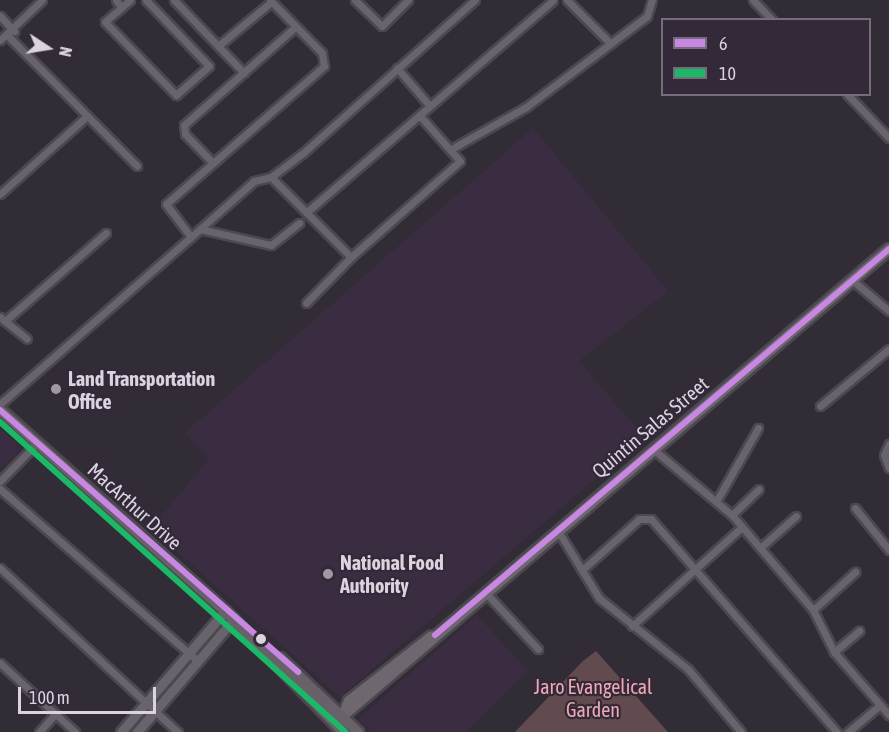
<!DOCTYPE html>
<html>
<head>
<meta charset="utf-8">
<style>
  body { margin:0 }
  #map { position:relative; width:889px; height:732px; overflow:hidden; background:#322c36; font-family:"Asap Condensed",sans-serif }
  div>[style] { position:absolute }
  .built>* { inset:0; background:#3a2d41 }
  .green>* { inset:0; background:#624b4f }
  .roads { filter:drop-shadow(2px 0 #4c484f) drop-shadow(-2px 0 #4c484f) drop-shadow(0 2px #4c484f) drop-shadow(0 -2px #4c484f) }
  .minor>* { height:7px; margin:-3.5px; padding:0 3.5px; transform-origin:3.5px; border-radius:3.5px; background:#68636c }
  .tertiary>* { height:9px; margin:-4.5px; padding:0 4.5px; transform-origin:4.5px; border-radius:4.5px; background:#68636c }
  .secondary>* { height:10px; margin:-5px; padding:0 5px; transform-origin:5px; border-radius:5px; background:#6e676f }
  .primary>* { height:10px; margin:-5px; padding:0 5px; transform-origin:5px; border-radius:5px; background:#69616a }
  .bus-1>* { height:6px; margin:-3px; padding:0 3px; transform-origin:3px; border-radius:3px; background:#c787e3 }
  .bus-2>* { height:6px; margin:-3px; padding:0 3px; transform-origin:3px; border-radius:3px; background:#1ab867 }
  .dots>* { width:16px; height:16px; translate:-50% -50%; box-sizing:border-box; border:3px solid #332939; border-radius:50% }
  span { translate:-50% -50%; white-space:nowrap; text-align:center; line-height:1.15; -webkit-text-stroke:4.5px #332939; paint-order:stroke }
  .poi-label { font-size:20px; color:#dbd4df; font-weight:700 }
  .left { translate:0 -50%; text-align:left }
  .street-label { font-size:20px; color:#dbd4df }
  .park-label { font-size:20px; color:#eea9b3 }
  .legend { position:absolute; left:661px; top:18px; width:210px; height:78px; box-sizing:border-box; background:#332939; border:2px solid #766d7b; margin:0; padding:8px 10px; list-style:none; font-size:18px; color:#dbd4df }
  .legend li { display:flex; align-items:center; gap:12px; height:30px }
  .legend b { width:30px; border:2px solid #766d7b }
  .north { position:absolute; left:18px; top:18px; width:60px; height:60px; -webkit-text-stroke:4px #332939; paint-order:stroke; rotate:102deg; font-size:16px; font-weight:700; line-height:24px; text-align:center; color:#dbd4df }
  .north::after { content:''; display:block; margin:auto; width:21px; height:27px; background:#dbd4df; clip-path:polygon(50% 0,100% 100%,50% 72%,0 100%) }
  .scale { position:absolute; left:18px; top:687px; width:138px; height:27px; box-sizing:border-box; border:3px solid #dbd4df; border-top:0; padding-left:8px; font-size:18px; line-height:21px; white-space:nowrap; color:#dbd4df; -webkit-text-stroke:4px #332939; paint-order:stroke }
</style>
</head>
<body>
<div id="map">
  <div class="built">
    <i style="clip-path:polygon(533px 128px,668px 291px,579px 361px,644px 437px,340px 697px,151px 528px,209px 459px,185px 433px)"></i>
    <i style="clip-path:polygon(0 428px,21px 448px,0 471px)"></i>
    <i style="clip-path:polygon(477px 615px,528px 671px,466px 732px,371px 732px,358px 719px)"></i>
  </div>
  <div class="green">
    <i style="clip-path:polygon(596px 651px,668px 732px,515px 732px,583px 661px)"></i>
  </div>
  <div class="roads">
    <div class="minor">
      <i style="left:116px;top:0;width:9px;rotate:54deg"></i>
      <i style="left:130px;top:0;width:33px;rotate:139deg"></i>
      <i style="left:105px;top:22px;width:102px;rotate:45.8deg"></i>
      <i style="left:176px;top:95px;width:44px;rotate:-41.3deg"></i>
      <i style="left:209px;top:66px;width:91px;rotate:-133.7deg"></i>
      <i style="left:174px;top:0;width:101px;rotate:46.2deg"></i>
      <i style="left:355px;top:0;width:37px;rotate:44deg"></i>
      <i style="left:382px;top:26px;width:37px;rotate:-45deg"></i>
      <i style="left:567px;top:0;width:58px;rotate:45deg"></i>
      <i style="left:753px;top:0;width:28px;rotate:46deg"></i>
      <i style="left:0;top:16px;width:21px;rotate:47deg"></i>
      <i style="left:8px;top:36px;width:183px;rotate:45.2deg"></i>
      <i style="left:0;top:40px;width:58px;rotate:-43.6deg"></i>
      <i style="left:218px;top:46px;width:69px;rotate:-39.7deg"></i>
      <i style="left:397px;top:68px;width:49px;rotate:49.1deg"></i>
      <i style="left:847px;top:94px;width:61px;rotate:46.3deg"></i>
      <i style="left:453px;top:148px;width:84px;rotate:-29.3deg"></i>
      <i style="left:526px;top:107px;width:151px;rotate:-36.9deg"></i>
      <i style="left:647px;top:16px;width:17px;rotate:-73deg"></i>
      <i style="left:213px;top:163px;width:40px;rotate:-134deg"></i>
      <i style="left:185px;top:134px;width:9px;rotate:-96deg"></i>
      <i style="left:184px;top:125px;width:148px;rotate:-41.4deg"></i>
      <i style="left:271px;top:177px;width:113px;rotate:45deg"></i>
      <i style="left:351px;top:257px;width:64px;rotate:134.4deg"></i>
      <i style="left:0;top:194px;width:117px;rotate:-41.9deg"></i>
      <i style="left:308px;top:211px;width:323px;rotate:-40.7deg"></i>
      <i style="left:200px;top:229px;width:72px;rotate:-41.6deg"></i>
      <i style="left:254px;top:181px;width:17px;rotate:-13deg"></i>
      <i style="left:271px;top:177px;width:40px;rotate:-37deg"></i>
      <i style="left:303px;top:153px;width:230px;rotate:-41.7deg"></i>
      <i style="left:191px;top:237px;width:41px;rotate:-127.1deg"></i>
      <i style="left:166px;top:204px;width:210px;rotate:-41.1deg"></i>
      <i style="left:324px;top:66px;width:13px;rotate:-99deg"></i>
      <i style="left:322px;top:53px;width:74px;rotate:-134.5deg"></i>
      <i style="left:351px;top:257px;width:145px;rotate:-41.4deg"></i>
      <i style="left:460px;top:161px;width:60px;rotate:-131.6deg"></i>
      <i style="left:852px;top:280px;width:48px;rotate:40deg"></i>
      <i style="left:0;top:317px;width:6px;rotate:39deg"></i>
      <i style="left:5px;top:321px;width:134px;rotate:-41.1deg"></i>
      <i style="left:5px;top:321px;width:28px;rotate:39deg"></i>
      <i style="left:0;top:404px;width:266px;rotate:-41.2deg"></i>
      <i style="left:200px;top:229px;width:73px;rotate:12.7deg"></i>
      <i style="left:271px;top:245px;width:36px;rotate:-38deg"></i>
      <i style="left:820px;top:406px;width:89px;rotate:-39.6deg"></i>
      <i style="left:889px;top:444px;width:12px;rotate:114deg"></i>
      <i style="left:884px;top:455px;width:14px;rotate:69deg"></i>
      <i style="left:653px;top:449px;width:103px;rotate:39.9deg"></i>
      <i style="left:732px;top:515px;width:125px;rotate:49.5deg"></i>
      <i style="left:813px;top:610px;width:47px;rotate:63.4deg"></i>
      <i style="left:834px;top:652px;width:84px;rotate:48.9deg"></i>
      <i style="left:0;top:481px;width:54px;rotate:-45.7deg"></i>
      <i style="left:0;top:489px;width:262px;rotate:41deg"></i>
      <i style="left:717px;top:500px;width:83px;rotate:-60.3deg"></i>
      <i style="left:855px;top:508px;width:54px;rotate:51deg"></i>
      <i style="left:732px;top:515px;width:37px;rotate:-44deg"></i>
      <i style="left:558px;top:531px;width:79px;rotate:58.5deg"></i>
      <i style="left:599px;top:598px;width:114px;rotate:38.6deg"></i>
      <i style="left:688px;top:669px;width:82px;rotate:49.9deg"></i>
      <i style="left:760px;top:548px;width:48px;rotate:-41.6deg"></i>
      <i style="left:0;top:568px;width:242px;rotate:42.7deg"></i>
      <i style="left:582px;top:570px;width:76px;rotate:-41.8deg"></i>
      <i style="left:639px;top:519px;width:12px"></i>
      <i style="left:651px;top:519px;width:283px;rotate:48.9deg"></i>
      <i style="left:485px;top:592px;width:78px;rotate:47.1deg"></i>
      <i style="left:813px;top:610px;width:57px;rotate:-42.1deg"></i>
      <i style="left:632px;top:626px;width:148px;rotate:-42deg"></i>
      <i style="left:834px;top:652px;width:33px;rotate:-40deg"></i>
      <i style="left:0;top:663px;width:102px;rotate:42.6deg"></i>
      <i style="left:39px;top:732px;width:24px;rotate:-48deg"></i>
      <i style="left:848px;top:732px;width:42px;rotate:-40.2deg"></i>
    </div>
    <div class="tertiary">
      <i style="left:121px;top:732px;width:160px;rotate:-49.3deg"></i>
      <i style="left:137px;top:732px;width:149px;rotate:-49.4deg"></i>
    </div>
    <div class="secondary">
      <i style="left:343px;top:715px;width:15px;rotate:-67deg"></i>
      <i style="left:349px;top:701px;width:105px;rotate:-38.1deg"></i>
      <i style="left:336px;top:722px;width:728px;rotate:-40.54deg"></i>
    </div>
    <div class="primary">
      <i style="left:0;top:410px;width:302px;rotate:41.8deg"></i>
      <i style="left:225px;top:611px;width:169px;rotate:45.7deg"></i>
      <i style="left:280px;top:658px;width:108px;rotate:43.5deg"></i>
    </div>
  </div>
  <div class="bus-1">
    <i style="left:0;top:410px;width:397px;rotate:41.3deg"></i>
    <i style="left:435px;top:635px;width:596px;rotate:-40.37deg"></i>
  </div>
  <div class="bus-2">
    <i style="left:0;top:422px;width:464px;rotate:41.9deg"></i>
  </div>
  <div class="dots">
    <i style="left:56px;top:389px;background:#a099a4"></i>
    <i style="left:328px;top:574px;background:#a099a4"></i>
    <i style="left:261px;top:639px;background:#dbd4df"></i>
  </div>
  <div class="poi-label">
    <span class="left" style="left:68px;top:390px">Land Transportation<br>Office</span>
    <span class="left" style="left:340px;top:574px">National Food<br>Authority</span>
  </div>
  <div class="street-label">
    <span style="left:650px;top:427px;rotate:-40deg">Quintin Salas Street</span>
    <span style="left:135px;top:506px;rotate:42deg">MacArthur Drive</span>
  </div>
  <div class="park-label">
    <span style="left:593px;top:698px">Jaro Evangelical<br>Garden</span>
  </div>
  <ul class="legend">
  <li><b style="height:8px;background:#c787e3"></b>6</li>
  <li><b style="height:8px;background:#1ab867"></b>10</li>
  </ul>
  <div class="north">N</div>
  <div class="scale">100 m</div>
</div>
</body>
</html>
